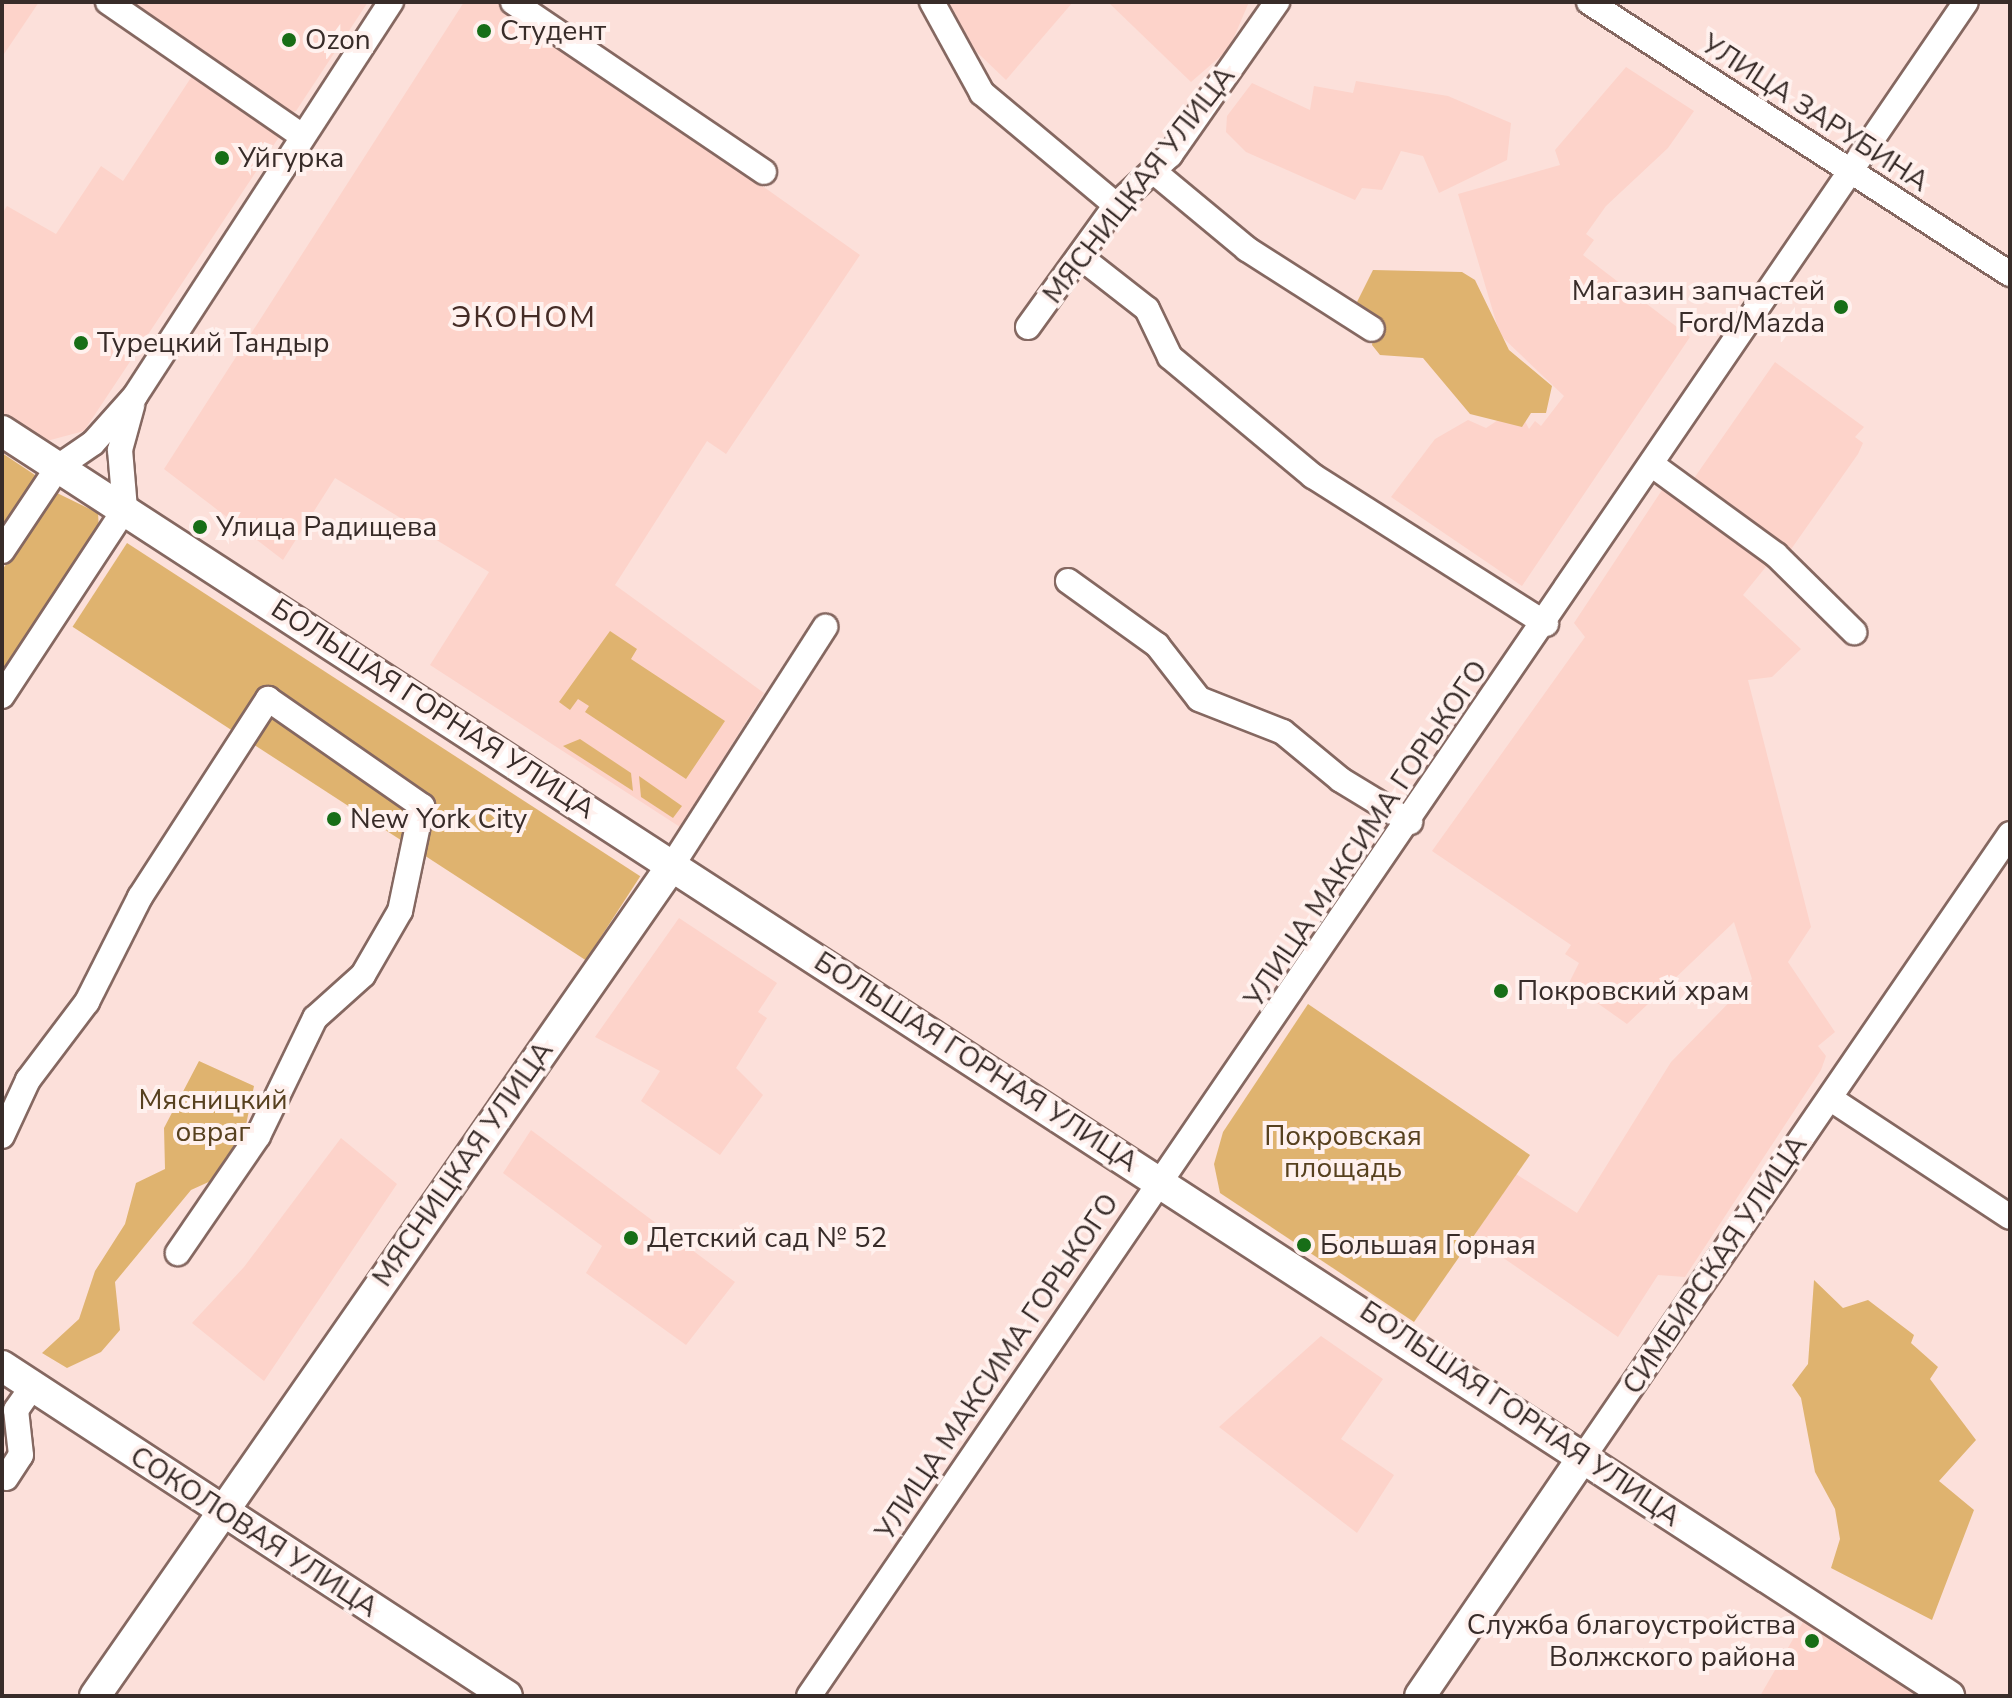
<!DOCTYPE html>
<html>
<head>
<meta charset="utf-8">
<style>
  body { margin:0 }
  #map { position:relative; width:2012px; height:1698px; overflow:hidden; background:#fce0da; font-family:"Nunito Sans",sans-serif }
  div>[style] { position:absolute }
  .built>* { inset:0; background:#fdd3ca }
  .green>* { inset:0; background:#dfb36f; transform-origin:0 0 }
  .roads { filter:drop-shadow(2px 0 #856861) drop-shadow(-2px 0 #856861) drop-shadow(0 2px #856861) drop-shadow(0 -2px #856861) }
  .minor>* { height:24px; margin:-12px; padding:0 12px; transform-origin:12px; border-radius:12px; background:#fff }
  .major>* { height:30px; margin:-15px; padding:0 15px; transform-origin:15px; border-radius:15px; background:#fff }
  .dots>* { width:22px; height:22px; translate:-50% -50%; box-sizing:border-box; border:4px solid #fff1ee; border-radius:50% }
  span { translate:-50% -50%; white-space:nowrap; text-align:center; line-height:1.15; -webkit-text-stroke:8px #fff1ee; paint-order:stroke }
  .poi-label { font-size:28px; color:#382c29 }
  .left { translate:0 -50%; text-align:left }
  .right { translate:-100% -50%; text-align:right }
  .street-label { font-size:28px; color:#382c29 }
  .park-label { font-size:28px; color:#57411f }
  .neighbourhood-label { font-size:30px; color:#452c26; letter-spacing:2px }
  .frame { position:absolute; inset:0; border:4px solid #382c29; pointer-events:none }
</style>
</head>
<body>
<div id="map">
  <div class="built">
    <i style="clip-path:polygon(2px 2px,39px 2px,2px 57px)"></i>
    <i style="clip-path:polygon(122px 2px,368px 2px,296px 111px,286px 114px)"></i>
    <i style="clip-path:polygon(464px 2px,502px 2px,860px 255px,726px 454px,707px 441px,615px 585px,764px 693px,680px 827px,430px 665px,489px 572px,335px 478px,283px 560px,164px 469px)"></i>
    <i style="clip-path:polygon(938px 2px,1073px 2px,1006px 80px,958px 34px)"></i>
    <i style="clip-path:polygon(1108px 2px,1249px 2px,1229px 49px,1191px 82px)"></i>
    <i style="clip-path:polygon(1626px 67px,1694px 111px,1668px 148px,1606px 206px,1586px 234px,1594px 240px,1583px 255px,1690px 337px,1522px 586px,1391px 497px,1435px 439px,1468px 420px,1486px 428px,1518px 407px,1529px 429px,1535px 421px,1541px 426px,1564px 396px,1500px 335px,1458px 194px,1560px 165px,1555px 150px)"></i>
    <i style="clip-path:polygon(194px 73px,279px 137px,84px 431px,43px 442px,2px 413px,2px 214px,7px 206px,56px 234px,101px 166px,123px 181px)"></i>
    <i style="clip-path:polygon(1356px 81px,1448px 96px,1511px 123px,1507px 160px,1439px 193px,1423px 156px,1401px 151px,1382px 190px,1362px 188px,1355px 200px,1246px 152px,1226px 132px,1227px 116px,1252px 83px,1310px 110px,1314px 86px,1353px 93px)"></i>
    <i style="clip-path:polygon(1775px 362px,1864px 427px,1855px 437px,1863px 443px,1858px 454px,1787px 555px,1690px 484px)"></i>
    <i style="clip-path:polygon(1664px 487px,1769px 563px,1743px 595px,1801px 649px,1772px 677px,1748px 680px,1811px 927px,1788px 962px,1835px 1032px,1818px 1046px,1826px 1056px,1821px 1070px,1685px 1277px,1658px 1275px,1618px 1337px,1473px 1237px,1516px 1174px,1577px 1213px,1671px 1062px,1752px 979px,1734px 922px,1627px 1024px,1569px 983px,1579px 963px,1565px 954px,1571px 945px,1432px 851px,1585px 637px,1574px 623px)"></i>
    <i style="clip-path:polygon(679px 918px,777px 983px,758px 1012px,767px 1018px,736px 1068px,763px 1095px,720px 1155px,641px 1101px,660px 1071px,595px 1037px)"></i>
    <i style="clip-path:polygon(531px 1130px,735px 1282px,686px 1345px,586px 1273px,602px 1246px,503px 1173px)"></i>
    <i style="clip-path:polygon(341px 1138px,397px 1184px,264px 1381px,192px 1323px,244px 1267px)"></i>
    <i style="clip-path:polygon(1321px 1336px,1383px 1379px,1341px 1439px,1394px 1475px,1357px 1533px,1219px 1427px)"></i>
    <i style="clip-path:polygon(1803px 1622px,1860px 1660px,1919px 1696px,1760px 1696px)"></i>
  </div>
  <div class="green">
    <i style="clip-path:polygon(1373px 270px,1462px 272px,1475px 280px,1509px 350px,1552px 386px,1546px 413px,1531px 413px,1522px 427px,1470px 414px,1423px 358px,1380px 355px,1372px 345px,1377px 316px,1357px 302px)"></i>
    <i style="clip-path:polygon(2px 453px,38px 477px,2px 537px)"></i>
    <i style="clip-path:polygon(57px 493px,98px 513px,99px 530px,2px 677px,2px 570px)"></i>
    <i style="left:127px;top:543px;width:612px;height:100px;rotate:33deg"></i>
    <i style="clip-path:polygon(610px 631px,637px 649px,631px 659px,725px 721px,686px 779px,585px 712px,589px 706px,578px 699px,570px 710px,559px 702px)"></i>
    <i style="clip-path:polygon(580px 739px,631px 773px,633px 791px,563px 746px)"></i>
    <i style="clip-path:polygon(639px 776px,682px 806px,673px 818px,641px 797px)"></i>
    <i style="clip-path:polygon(1308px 1004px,1530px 1155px,1414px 1322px,1220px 1193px,1214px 1164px,1223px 1132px)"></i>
    <i style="clip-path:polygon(199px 1061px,254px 1086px,245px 1130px,213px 1180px,191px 1190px,115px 1282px,120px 1330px,101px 1352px,67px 1368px,42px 1353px,79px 1319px,95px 1271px,125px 1224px,136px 1183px,165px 1169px,164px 1128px)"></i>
    <i style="clip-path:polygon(1814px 1280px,1843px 1308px,1868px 1300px,1914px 1335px,1911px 1343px,1938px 1367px,1930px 1379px,1976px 1440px,1939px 1481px,1974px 1510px,1932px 1620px,1831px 1568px,1840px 1539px,1835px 1509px,1815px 1472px,1801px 1398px,1792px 1385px,1808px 1364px)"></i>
  </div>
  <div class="roads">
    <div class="minor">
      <i style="left:108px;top:2px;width:236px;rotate:34.6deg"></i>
      <i style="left:513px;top:2px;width:303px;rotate:34.1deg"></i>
      <i style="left:932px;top:2px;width:104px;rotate:61.2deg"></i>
      <i style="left:982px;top:93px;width:175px;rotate:39.9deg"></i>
      <i style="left:1589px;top:2px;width:501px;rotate:32.87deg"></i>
      <i style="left:1153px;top:171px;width:122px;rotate:39.7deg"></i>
      <i style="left:1247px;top:249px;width:148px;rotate:32.6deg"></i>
      <i style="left:1083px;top:259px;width:81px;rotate:38deg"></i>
      <i style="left:1147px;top:309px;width:53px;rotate:64.4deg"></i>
      <i style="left:1170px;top:357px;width:186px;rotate:39.8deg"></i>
      <i style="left:1313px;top:476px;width:276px;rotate:32.4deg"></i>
      <i style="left:1028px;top:327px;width:150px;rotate:-54.2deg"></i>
      <i style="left:1116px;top:205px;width:74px;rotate:-42.8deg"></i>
      <i style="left:1170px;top:155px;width:187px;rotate:-55deg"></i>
      <i style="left:1654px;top:466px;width:151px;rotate:36.1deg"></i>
      <i style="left:1776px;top:555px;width:110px;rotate:44.6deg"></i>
      <i style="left:2px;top:551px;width:101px;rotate:-56.3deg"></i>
      <i style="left:58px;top:467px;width:42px;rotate:-34.4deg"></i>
      <i style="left:93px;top:443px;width:63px;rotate:-48.2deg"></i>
      <i style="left:135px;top:396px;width:470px;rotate:-57deg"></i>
      <i style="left:1068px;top:581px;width:110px;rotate:35.7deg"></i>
      <i style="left:1157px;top:645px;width:68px;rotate:52.1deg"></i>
      <i style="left:1199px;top:699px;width:90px;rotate:21.4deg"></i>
      <i style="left:1283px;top:732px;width:75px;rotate:39.6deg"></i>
      <i style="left:1341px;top:780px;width:81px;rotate:31.3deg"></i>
      <i style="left:2px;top:696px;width:224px;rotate:-56.7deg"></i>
      <i style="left:125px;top:509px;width:59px;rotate:-94.8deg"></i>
      <i style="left:120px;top:450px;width:46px;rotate:-74.7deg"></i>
      <i style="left:673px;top:864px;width:282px;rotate:-57.3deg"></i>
      <i style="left:1831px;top:1099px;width:214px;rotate:33.4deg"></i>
      <i style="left:2px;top:1136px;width:62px;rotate:-65.1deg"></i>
      <i style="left:28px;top:1080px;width:98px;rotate:-52.9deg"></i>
      <i style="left:87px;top:1002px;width:118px;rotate:-63.2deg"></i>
      <i style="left:140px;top:897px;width:236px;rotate:-57.1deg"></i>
      <i style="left:268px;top:699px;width:188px;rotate:34.8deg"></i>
      <i style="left:422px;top:806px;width:107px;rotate:101.8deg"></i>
      <i style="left:400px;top:911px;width:74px;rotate:120deg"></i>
      <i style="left:363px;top:975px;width:64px;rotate:138.1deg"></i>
      <i style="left:315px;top:1018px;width:131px;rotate:115.8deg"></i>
      <i style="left:258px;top:1136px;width:142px;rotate:124.4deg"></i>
      <i style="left:1584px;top:1456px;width:754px;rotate:-55.59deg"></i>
      <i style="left:6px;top:1478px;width:27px;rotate:-57deg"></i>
      <i style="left:21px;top:1455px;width:45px;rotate:-96.3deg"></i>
      <i style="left:16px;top:1410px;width:28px;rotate:-55deg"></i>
      <i style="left:809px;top:1696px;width:2051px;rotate:-55.67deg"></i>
    </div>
    <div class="major">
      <i style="left:2px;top:431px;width:2322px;rotate:33.01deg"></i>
      <i style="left:2px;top:1366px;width:603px;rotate:33.16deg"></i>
      <i style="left:95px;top:1696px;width:1013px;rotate:-55.21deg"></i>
      <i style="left:1420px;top:1696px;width:291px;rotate:-55.7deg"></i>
    </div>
  </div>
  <div class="dots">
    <i style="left:484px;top:31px;background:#176e17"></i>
    <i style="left:289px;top:40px;background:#176e17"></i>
    <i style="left:222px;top:158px;background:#176e17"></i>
    <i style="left:1841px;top:307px;background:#176e17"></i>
    <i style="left:81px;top:343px;background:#176e17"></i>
    <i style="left:200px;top:527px;background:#176e17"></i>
    <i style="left:334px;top:819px;background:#176e17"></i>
    <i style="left:1501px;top:991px;background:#176e17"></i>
    <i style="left:631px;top:1238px;background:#176e17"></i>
    <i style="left:1304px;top:1245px;background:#176e17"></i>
    <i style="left:1812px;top:1641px;background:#176e17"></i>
  </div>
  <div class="poi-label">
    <span class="left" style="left:500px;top:31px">Студент</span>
    <span class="left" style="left:305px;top:40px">Ozon</span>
    <span class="left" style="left:238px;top:158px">Уйгурка</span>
    <span class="right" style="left:1825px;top:307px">Магазин запчастей<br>Ford/Mazda</span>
    <span class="left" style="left:97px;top:343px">Турецкий Тандыр</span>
    <span class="left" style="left:216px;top:527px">Улица Радищева</span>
    <span class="left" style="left:350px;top:819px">New York City</span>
    <span class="left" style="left:1517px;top:991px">Покровский храм</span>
    <span class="left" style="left:647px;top:1238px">Детский сад № 52</span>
    <span class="left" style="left:1320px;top:1245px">Большая Горная</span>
    <span class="right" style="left:1796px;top:1641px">Служба благоустройства<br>Волжского района</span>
  </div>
  <div class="street-label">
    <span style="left:1815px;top:113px;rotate:33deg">УЛИЦА ЗАРУБИНА</span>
    <span style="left:1139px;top:185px;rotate:-52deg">МЯСНИЦКАЯ УЛИЦА</span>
    <span style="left:433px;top:709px;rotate:33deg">БОЛЬШАЯ ГОРНАЯ УЛИЦА</span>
    <span style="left:1366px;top:834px;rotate:-56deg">УЛИЦА МАКСИМА ГОРЬКОГО</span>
    <span style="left:976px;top:1062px;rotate:33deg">БОЛЬШАЯ ГОРНАЯ УЛИЦА</span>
    <span style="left:463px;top:1164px;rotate:-55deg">МЯСНИЦКАЯ УЛИЦА</span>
    <span style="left:1715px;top:1265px;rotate:-56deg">СИМБИРСКАЯ УЛИЦА</span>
    <span style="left:997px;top:1367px;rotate:-56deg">УЛИЦА МАКСИМА ГОРЬКОГО</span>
    <span style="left:1520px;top:1414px;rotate:34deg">БОЛЬШАЯ ГОРНАЯ УЛИЦА</span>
    <span style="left:254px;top:1532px;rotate:33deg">СОКОЛОВАЯ УЛИЦА</span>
  </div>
  <div class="park-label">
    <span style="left:213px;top:1116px">Мясницкий<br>овраг</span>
    <span style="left:1343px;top:1152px">Покровская<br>площадь</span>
  </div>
  <div class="neighbourhood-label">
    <span style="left:524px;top:318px">ЭКОНОМ</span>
  </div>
  <div class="frame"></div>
</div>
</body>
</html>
